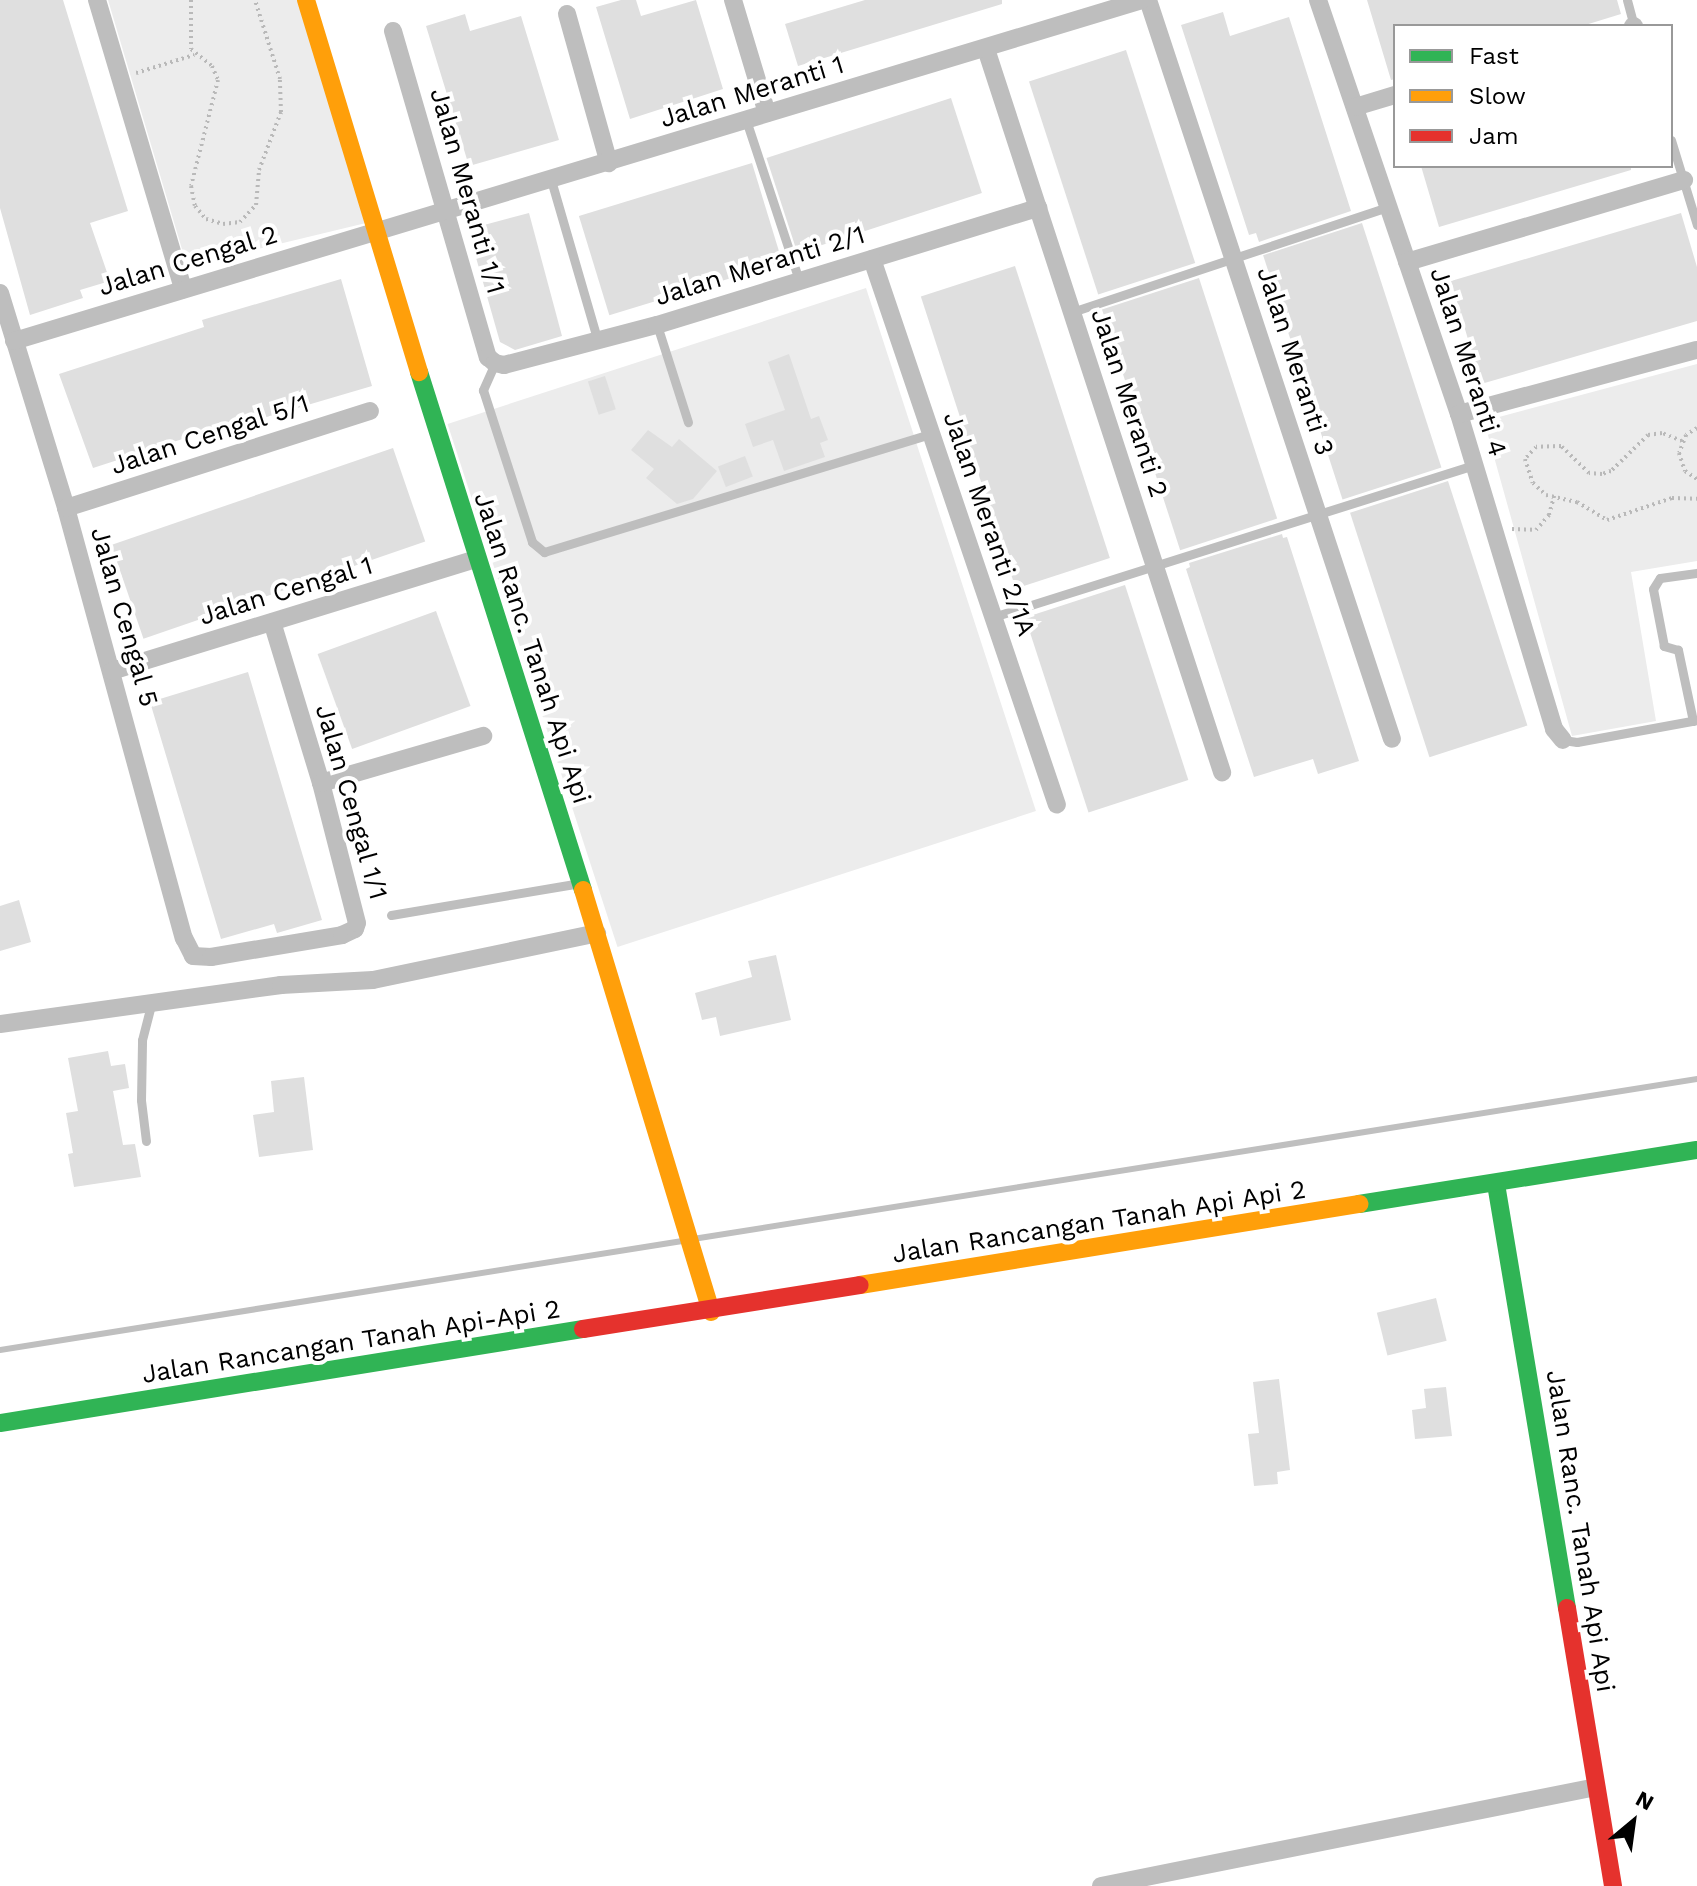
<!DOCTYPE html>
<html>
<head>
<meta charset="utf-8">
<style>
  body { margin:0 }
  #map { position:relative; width:1697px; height:1886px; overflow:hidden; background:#fff; font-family:"Work Sans",sans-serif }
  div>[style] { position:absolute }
  .green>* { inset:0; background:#ececec; transform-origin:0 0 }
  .stream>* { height:6px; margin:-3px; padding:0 3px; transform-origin:3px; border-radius:3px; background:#bfbfbf }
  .building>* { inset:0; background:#dfdfdf; transform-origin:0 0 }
  .path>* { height:4px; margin-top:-2px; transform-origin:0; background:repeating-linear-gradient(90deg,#b9b9b9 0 2px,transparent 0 6px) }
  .lane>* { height:9px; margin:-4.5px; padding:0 4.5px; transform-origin:4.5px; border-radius:4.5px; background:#bebebe }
  .street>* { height:18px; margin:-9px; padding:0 9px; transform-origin:9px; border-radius:9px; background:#bebebe }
  .fast>* { height:18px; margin:-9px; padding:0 9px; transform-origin:9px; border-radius:9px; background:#30b455 }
  .slow>* { height:18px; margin:-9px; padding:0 9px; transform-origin:9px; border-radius:9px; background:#ff9f0a }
  .jam>* { height:18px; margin:-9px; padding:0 9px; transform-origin:9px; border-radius:9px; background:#e5322d }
  span { translate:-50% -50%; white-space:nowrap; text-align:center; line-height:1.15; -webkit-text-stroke:8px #fff; paint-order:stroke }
  .street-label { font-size:26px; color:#000 }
  .legend { position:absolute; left:1393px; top:24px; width:280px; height:144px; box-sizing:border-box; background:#fff; border:2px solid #999; margin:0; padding:10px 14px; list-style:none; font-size:24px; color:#000 }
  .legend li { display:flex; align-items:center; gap:16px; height:40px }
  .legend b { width:40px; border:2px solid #999 }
  .north { position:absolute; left:1593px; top:1782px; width:80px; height:80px; -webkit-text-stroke:6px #fff; paint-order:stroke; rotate:29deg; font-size:22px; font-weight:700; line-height:32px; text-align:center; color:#000 }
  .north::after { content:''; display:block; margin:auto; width:28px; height:36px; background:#000; clip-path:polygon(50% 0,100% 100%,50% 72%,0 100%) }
</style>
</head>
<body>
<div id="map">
  <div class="green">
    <i style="clip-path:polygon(108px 0,298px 0,366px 223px,187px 266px)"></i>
    <i style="left:866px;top:288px;width:550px;height:440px;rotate:72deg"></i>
    <i style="clip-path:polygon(1697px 364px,1697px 561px,1631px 572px,1656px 721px,1572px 736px,1484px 421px)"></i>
  </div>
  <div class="stream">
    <i style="left:693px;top:1239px;width:1017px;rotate:-9.05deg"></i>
    <i style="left:0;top:1350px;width:691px;rotate:-9.08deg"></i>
  </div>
  <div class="building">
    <i style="clip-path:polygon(0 0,63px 0,128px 211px,90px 223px,110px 281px,80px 290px,83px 298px,30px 315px,0 208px)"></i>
    <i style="clip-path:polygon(621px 0,636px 0,641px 16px,696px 0,723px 89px,630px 119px,596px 7px)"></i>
    <i style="clip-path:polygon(865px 0,1002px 0,1002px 4px,798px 66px,785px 24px)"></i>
    <i style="clip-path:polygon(1367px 0,1617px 0,1621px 14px,1582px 26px,1395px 26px,1395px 79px,1391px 80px)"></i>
    <i style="clip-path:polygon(1223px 12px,1230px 36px,1289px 17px,1351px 211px,1259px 242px,1256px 233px,1249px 235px,1181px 25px)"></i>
    <i style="clip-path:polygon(465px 14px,470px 31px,521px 16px,559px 140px,469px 166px,426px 26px)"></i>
    <i style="left:1126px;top:50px;width:224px;height:102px;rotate:72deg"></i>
    <i style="left:951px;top:98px;width:100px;height:194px;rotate:72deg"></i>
    <i style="left:752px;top:163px;width:104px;height:181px;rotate:73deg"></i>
    <i style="clip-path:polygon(1421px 166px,1631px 166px,1631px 170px,1439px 227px)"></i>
    <i style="clip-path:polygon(529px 213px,562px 336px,515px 350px,500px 342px,473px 247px,484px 225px)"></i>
    <i style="clip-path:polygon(1681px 213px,1697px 267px,1697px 321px,1481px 384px,1451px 281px)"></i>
    <i style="left:1362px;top:223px;width:257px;height:104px;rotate:72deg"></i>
    <i style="left:1015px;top:266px;width:307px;height:99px;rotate:72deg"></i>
    <i style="left:1199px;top:278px;width:253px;height:102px;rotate:72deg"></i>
    <i style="clip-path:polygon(341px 279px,372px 386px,233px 427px,232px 423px,93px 468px,59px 374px,204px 327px,202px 320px)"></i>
    <i style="clip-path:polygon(789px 354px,811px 419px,819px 416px,828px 440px,820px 443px,825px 457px,784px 471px,773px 440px,753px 447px,745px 424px,785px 410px,768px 362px)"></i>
    <i style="left:605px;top:376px;width:35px;height:18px;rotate:72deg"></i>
    <i style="clip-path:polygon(648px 430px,672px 447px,679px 439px,717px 471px,693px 499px,677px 504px,646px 478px,654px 469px,631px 450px)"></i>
    <i style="left:393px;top:448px;width:99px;height:298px;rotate:71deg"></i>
    <i style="left:745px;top:456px;width:22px;height:29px;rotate:69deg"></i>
    <i style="left:1448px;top:481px;width:257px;height:103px;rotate:72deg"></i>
    <i style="clip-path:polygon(1282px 534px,1283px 538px,1287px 537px,1359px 761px,1318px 774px,1313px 759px,1254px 777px,1186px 569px,1190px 567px,1189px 563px)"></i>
    <i style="left:1125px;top:585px;width:205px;height:105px;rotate:72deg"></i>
    <i style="left:436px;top:611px;width:101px;height:126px;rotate:70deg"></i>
    <i style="clip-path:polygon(248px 672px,322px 920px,277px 933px,274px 924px,221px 939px,150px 702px)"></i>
    <i style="clip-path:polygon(19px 900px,31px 942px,0 951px,0 906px)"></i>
    <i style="clip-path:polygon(776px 955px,791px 1020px,720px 1036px,716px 1017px,702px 1020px,695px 993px,752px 977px,748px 961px)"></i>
    <i style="clip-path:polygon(108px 1051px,111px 1066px,125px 1064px,129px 1088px,113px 1091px,123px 1145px,135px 1144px,141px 1177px,74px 1187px,68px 1154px,73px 1153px,66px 1113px,78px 1111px,68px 1058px)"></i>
    <i style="clip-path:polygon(304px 1077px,313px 1150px,259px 1157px,253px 1115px,274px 1112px,271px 1081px)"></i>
    <i style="left:1436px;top:1298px;width:44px;height:61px;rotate:76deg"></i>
    <i style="clip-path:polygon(1279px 1379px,1290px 1470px,1277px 1472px,1278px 1484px,1254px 1486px,1248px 1434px,1259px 1433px,1253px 1382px)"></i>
    <i style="clip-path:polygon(1446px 1387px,1452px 1436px,1415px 1439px,1412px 1410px,1426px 1408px,1424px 1389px)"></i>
  </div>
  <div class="path">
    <i style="left:191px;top:0;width:49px;rotate:90deg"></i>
    <i style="left:191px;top:49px;width:27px;rotate:39deg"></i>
    <i style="left:212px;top:66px;width:15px;rotate:67deg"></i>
    <i style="left:218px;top:80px;width:109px;rotate:104.3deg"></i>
    <i style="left:191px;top:186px;width:20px;rotate:79deg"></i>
    <i style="left:195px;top:206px;width:17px;rotate:50deg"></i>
    <i style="left:206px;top:219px;width:18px;rotate:16deg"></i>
    <i style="left:223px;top:224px;width:17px;rotate:-7deg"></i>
    <i style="left:240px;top:222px;width:23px;rotate:-47deg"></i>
    <i style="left:256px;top:205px;width:35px;rotate:-85deg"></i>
    <i style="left:259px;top:170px;width:62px;rotate:-69.2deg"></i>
    <i style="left:281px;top:112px;width:33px;rotate:-92deg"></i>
    <i style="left:280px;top:79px;width:83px;rotate:-107.6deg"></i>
    <i style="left:136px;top:73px;width:61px;rotate:-17.2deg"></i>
    <i style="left:1697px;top:428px;width:13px;rotate:148deg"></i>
    <i style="left:1686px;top:435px;width:19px;rotate:111deg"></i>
    <i style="left:1679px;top:453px;width:19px;rotate:72deg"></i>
    <i style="left:1685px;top:471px;width:14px;rotate:34deg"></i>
    <i style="left:1682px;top:441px;width:22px;rotate:-158deg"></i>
    <i style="left:1662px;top:433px;width:14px;rotate:172deg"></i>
    <i style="left:1648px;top:435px;width:52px;rotate:135.8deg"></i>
    <i style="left:1611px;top:471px;width:9px;rotate:162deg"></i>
    <i style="left:1602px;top:474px;width:13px;rotate:-176deg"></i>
    <i style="left:1589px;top:473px;width:39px;rotate:-136deg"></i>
    <i style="left:1561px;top:446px;width:25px;rotate:178deg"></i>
    <i style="left:1536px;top:447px;width:16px;rotate:133deg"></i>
    <i style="left:1525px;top:459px;width:25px;rotate:72deg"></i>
    <i style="left:1533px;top:483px;width:18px;rotate:43deg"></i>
    <i style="left:1546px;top:495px;width:32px;rotate:13deg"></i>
    <i style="left:1577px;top:502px;width:35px;rotate:31deg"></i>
    <i style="left:1607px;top:520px;width:69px;rotate:-18.7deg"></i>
    <i style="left:1672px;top:498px;width:25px;rotate:2deg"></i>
    <i style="left:1512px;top:529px;width:24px;rotate:2deg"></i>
    <i style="left:1536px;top:530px;width:20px;rotate:-49deg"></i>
    <i style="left:1549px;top:515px;width:20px;rotate:-75deg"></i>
  </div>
  <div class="lane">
    <i style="left:1627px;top:0;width:27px;rotate:75deg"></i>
    <i style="left:746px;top:120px;width:169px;rotate:71.7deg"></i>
    <i style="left:1671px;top:140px;width:89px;rotate:73deg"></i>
    <i style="left:551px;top:180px;width:165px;rotate:73.8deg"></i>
    <i style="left:1072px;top:312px;width:335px;rotate:-18.4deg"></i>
    <i style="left:657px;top:325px;width:102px;rotate:72.3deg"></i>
    <i style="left:495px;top:363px;width:30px;rotate:114deg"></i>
    <i style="left:483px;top:390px;width:160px;rotate:72.1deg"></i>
    <i style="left:532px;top:542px;width:16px;rotate:40deg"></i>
    <i style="left:544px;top:552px;width:405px;rotate:-17deg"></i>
    <i style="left:993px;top:617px;width:504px;rotate:-17.54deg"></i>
    <i style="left:1693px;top:721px;width:73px;rotate:-101.9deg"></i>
    <i style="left:1678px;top:650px;width:15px;rotate:-164deg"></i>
    <i style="left:1664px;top:646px;width:58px;rotate:-100.9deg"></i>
    <i style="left:1653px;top:589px;width:13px;rotate:-58deg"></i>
    <i style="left:1660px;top:578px;width:37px;rotate:-8deg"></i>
    <i style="left:1563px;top:740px;width:14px;rotate:8deg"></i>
    <i style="left:1577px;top:742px;width:122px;rotate:-10.4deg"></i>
    <i style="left:391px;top:915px;width:192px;rotate:-9.6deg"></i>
    <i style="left:146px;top:1141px;width:41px;rotate:-97deg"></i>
    <i style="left:141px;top:1100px;width:60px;rotate:-89deg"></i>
    <i style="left:142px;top:1040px;width:40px;rotate:-75.6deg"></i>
  </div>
  <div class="street">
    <i style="left:97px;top:0;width:302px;rotate:73.4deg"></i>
    <i style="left:733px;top:0;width:118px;rotate:73.3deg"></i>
    <i style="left:1148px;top:0;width:778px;rotate:71.73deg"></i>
    <i style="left:1318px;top:0;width:437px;rotate:71.2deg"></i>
    <i style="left:1459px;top:414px;width:329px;rotate:73.2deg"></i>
    <i style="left:1554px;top:729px;width:14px;rotate:51deg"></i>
    <i style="left:567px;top:14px;width:155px;rotate:74.3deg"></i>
    <i style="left:1633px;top:26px;width:1px"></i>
    <i style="left:393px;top:31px;width:340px;rotate:73.8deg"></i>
    <i style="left:488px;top:357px;width:9px;rotate:41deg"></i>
    <i style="left:495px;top:363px;width:9px;rotate:13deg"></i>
    <i style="left:504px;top:365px;width:158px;rotate:-14.7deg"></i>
    <i style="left:657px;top:325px;width:399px;rotate:-17.1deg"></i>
    <i style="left:986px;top:49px;width:761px;rotate:71.92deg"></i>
    <i style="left:1355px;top:107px;width:42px;rotate:-16.7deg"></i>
    <i style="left:872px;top:259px;width:576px;rotate:71.28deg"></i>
    <i style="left:1407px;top:262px;width:289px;rotate:-16.5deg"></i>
    <i style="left:0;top:293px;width:225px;rotate:72.9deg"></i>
    <i style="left:66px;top:508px;width:446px;rotate:74.7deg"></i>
    <i style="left:184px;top:938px;width:20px;rotate:63deg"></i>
    <i style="left:193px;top:956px;width:18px;rotate:3deg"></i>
    <i style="left:211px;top:957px;width:133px;rotate:-9.5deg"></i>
    <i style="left:342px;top:935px;width:14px;rotate:-25deg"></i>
    <i style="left:355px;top:929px;width:6px;rotate:-72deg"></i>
    <i style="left:357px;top:923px;width:145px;rotate:-104.4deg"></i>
    <i style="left:321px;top:783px;width:168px;rotate:-106.9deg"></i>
    <i style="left:14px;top:341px;width:1178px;rotate:-16.82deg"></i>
    <i style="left:1459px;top:414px;width:246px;rotate:-15.1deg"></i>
    <i style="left:66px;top:508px;width:319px;rotate:-17.7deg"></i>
    <i style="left:112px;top:671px;width:380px;rotate:-17.1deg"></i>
    <i style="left:321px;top:783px;width:169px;rotate:-16.2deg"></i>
    <i style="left:0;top:1024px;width:284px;rotate:-7.9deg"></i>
    <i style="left:281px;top:985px;width:92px;rotate:-3.1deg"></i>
    <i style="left:373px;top:980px;width:229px;rotate:-11.8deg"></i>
    <i style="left:1101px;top:1886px;width:505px;rotate:-11.31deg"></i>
  </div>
  <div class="fast">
    <i style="left:419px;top:372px;width:543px;rotate:72.43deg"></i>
    <i style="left:1496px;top:1184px;width:430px;rotate:80.5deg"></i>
    <i style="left:1359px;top:1204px;width:342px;rotate:-9.1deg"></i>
    <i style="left:0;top:1423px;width:591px;rotate:-9.16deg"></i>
  </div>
  <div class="slow">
    <i style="left:306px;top:0;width:389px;rotate:73.1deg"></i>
    <i style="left:583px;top:890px;width:441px;rotate:73.1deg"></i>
    <i style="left:860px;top:1285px;width:506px;rotate:-9.22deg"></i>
  </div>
  <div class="jam">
    <i style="left:583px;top:1329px;width:280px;rotate:-9deg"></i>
    <i style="left:1567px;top:1608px;width:282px;rotate:80.6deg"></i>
  </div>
  <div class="street-label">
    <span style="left:752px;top:92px;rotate:-17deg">Jalan Meranti 1</span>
    <span style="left:467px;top:191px;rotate:74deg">Jalan Meranti 1/1</span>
    <span style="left:188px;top:261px;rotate:-17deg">Jalan Cengal 2</span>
    <span style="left:760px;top:266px;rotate:-17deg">Jalan Meranti 2/1</span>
    <span style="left:1295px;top:361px;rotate:72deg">Jalan Meranti 3</span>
    <span style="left:1468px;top:362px;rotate:72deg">Jalan Meranti 4</span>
    <span style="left:1129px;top:403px;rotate:72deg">Jalan Meranti 2</span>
    <span style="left:210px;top:435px;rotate:-18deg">Jalan Cengal 5/1</span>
    <span style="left:989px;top:524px;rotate:71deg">Jalan Meranti 2/1A</span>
    <span style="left:286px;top:591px;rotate:-17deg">Jalan Cengal 1</span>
    <span style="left:124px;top:617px;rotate:74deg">Jalan Cengal 5</span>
    <span style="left:532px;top:648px;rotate:72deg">Jalan Ranc. Tanah Api Api</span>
    <span style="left:351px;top:802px;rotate:74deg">Jalan Cengal 1/1</span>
    <span style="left:1099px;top:1222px;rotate:-9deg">Jalan Rancangan Tanah Api Api 2</span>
    <span style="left:351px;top:1342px;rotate:-9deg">Jalan Rancangan Tanah Api-Api 2</span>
    <span style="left:1580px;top:1531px;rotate:81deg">Jalan Ranc. Tanah Api Api</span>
  </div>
  <ul class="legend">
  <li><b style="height:10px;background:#30b455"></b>Fast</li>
  <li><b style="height:10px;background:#ff9f0a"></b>Slow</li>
  <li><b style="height:10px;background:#e5322d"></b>Jam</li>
  </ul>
  <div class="north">N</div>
</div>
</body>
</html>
